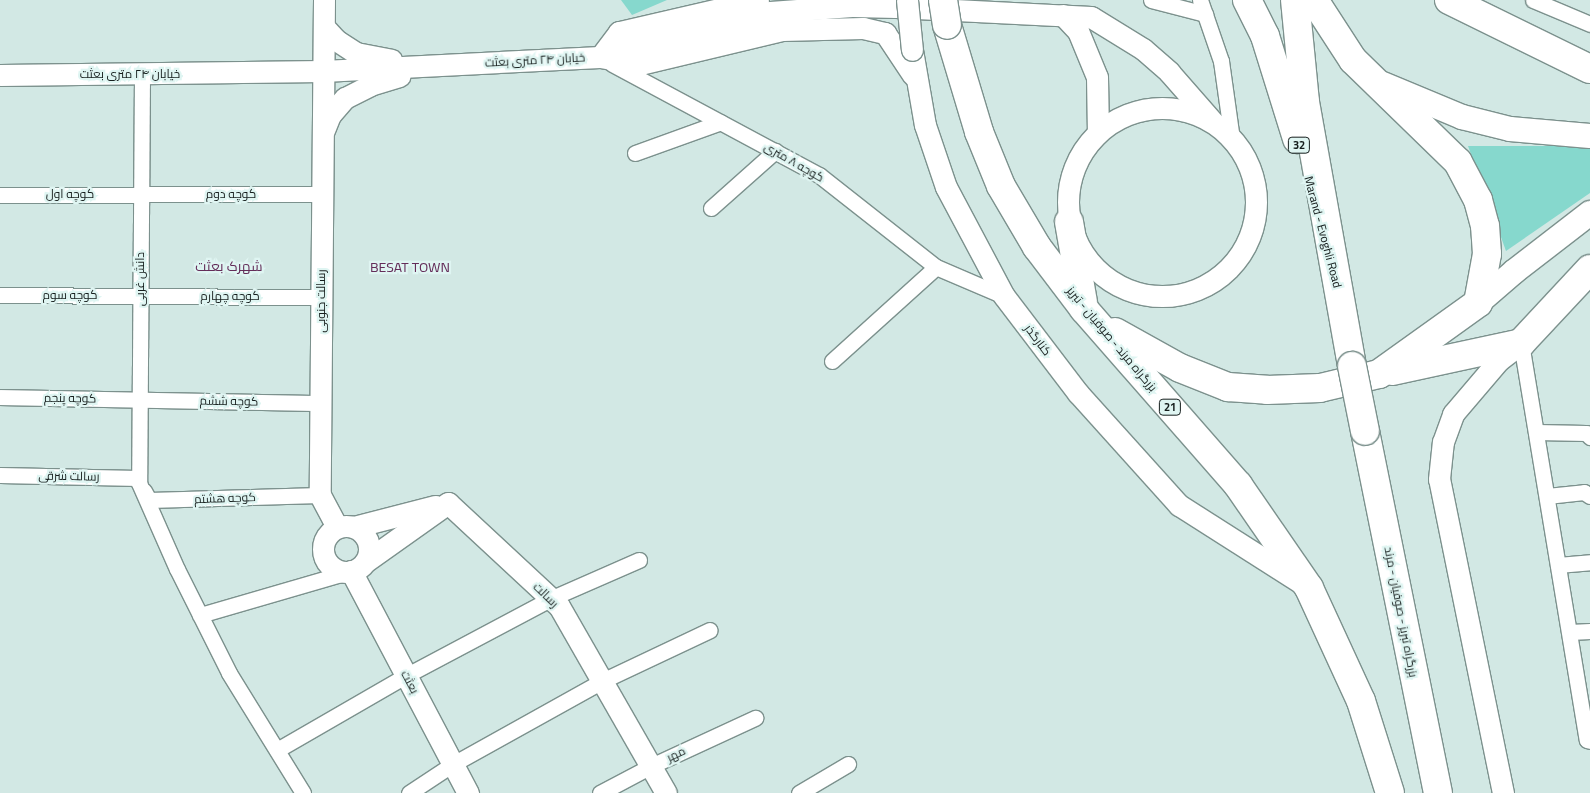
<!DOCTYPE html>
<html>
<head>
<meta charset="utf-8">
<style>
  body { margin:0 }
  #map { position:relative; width:1590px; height:793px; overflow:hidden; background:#d2e8e4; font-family:Georgia,Cairo,serif }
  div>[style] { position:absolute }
  .green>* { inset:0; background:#86d8cd }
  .roads { filter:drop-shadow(1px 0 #7c918d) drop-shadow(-1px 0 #7c918d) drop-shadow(0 1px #7c918d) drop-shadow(0 -1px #7c918d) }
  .street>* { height:15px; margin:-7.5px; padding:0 7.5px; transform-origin:7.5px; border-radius:7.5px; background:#fff }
  .secondary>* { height:21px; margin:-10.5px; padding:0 10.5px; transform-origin:10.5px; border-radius:10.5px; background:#fff }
  .secondary>.ring { margin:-10.5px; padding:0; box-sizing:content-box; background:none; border:21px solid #fff; border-radius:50% }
  .primary>* { height:24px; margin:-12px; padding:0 12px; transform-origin:12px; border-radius:12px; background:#fff }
  .highway>* { height:28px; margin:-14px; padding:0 14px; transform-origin:14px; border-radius:14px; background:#fff }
  .bridges { filter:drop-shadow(1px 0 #7c918d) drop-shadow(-1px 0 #7c918d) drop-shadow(0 1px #7c918d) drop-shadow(0 -1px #7c918d) }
  .secondary-bridge>* { height:21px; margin:-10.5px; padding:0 10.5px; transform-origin:10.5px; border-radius:10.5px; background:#fff }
  .highway-bridge>* { height:28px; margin:-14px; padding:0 14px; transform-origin:14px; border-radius:14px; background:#fff }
  span { translate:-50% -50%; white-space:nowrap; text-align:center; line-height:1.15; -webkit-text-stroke:4.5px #dff5f2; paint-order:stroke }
  .shield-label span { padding:1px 4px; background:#dff5f2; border:1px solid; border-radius:4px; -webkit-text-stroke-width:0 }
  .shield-label { font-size:11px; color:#161e1d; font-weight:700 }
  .street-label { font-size:12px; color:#161e1d }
  .neighbourhood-label { font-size:14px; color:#642d59 }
</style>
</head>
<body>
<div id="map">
  <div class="green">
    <i style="clip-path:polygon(621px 0,667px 0,632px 15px)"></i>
    <i style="clip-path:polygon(1468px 146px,1590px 146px,1590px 193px,1506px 251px)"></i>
  </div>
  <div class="roads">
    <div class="street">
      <i style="left:1151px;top:0;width:56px;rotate:14.5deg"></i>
      <i style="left:1200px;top:0;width:65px;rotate:71deg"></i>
      <i style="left:1221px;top:61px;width:79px;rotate:82deg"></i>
      <i style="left:1533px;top:0;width:62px;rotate:22.8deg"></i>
      <i style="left:612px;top:64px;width:235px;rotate:28.2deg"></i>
      <i style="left:819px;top:175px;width:149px;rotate:38.2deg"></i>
      <i style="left:936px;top:267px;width:74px;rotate:23.1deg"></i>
      <i style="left:142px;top:75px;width:408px;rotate:90.4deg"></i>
      <i style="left:139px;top:483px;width:94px;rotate:66.2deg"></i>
      <i style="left:177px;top:569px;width:116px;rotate:63.4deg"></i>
      <i style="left:229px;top:673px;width:141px;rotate:58.3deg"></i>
      <i style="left:635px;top:153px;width:91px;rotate:-19.8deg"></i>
      <i style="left:0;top:195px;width:322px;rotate:-0.2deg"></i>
      <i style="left:711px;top:208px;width:86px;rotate:-41.7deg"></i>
      <i style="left:0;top:295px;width:321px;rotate:0.4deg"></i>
      <i style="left:1521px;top:343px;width:402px;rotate:80.6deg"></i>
      <i style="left:1587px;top:740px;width:3px;rotate:18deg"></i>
      <i style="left:832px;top:361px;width:140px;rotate:-42.1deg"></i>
      <i style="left:0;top:397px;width:320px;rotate:1.1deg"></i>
      <i style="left:1536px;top:432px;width:50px;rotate:1.1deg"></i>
      <i style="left:1586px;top:433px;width:6px;rotate:45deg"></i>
      <i style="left:0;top:475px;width:138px;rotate:1.2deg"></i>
      <i style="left:144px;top:491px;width:10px;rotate:61deg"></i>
      <i style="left:149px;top:500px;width:171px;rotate:-1.7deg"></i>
      <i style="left:1547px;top:496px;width:37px;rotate:-6deg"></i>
      <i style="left:1584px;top:492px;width:7px;rotate:34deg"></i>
      <i style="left:1558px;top:565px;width:32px;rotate:-5deg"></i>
      <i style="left:200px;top:615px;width:157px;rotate:-16.2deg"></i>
      <i style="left:1570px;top:632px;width:20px;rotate:-3deg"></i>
      <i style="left:277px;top:750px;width:150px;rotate:-30deg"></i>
      <i style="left:407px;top:675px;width:164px;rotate:-28deg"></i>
      <i style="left:552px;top:598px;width:95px;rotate:-23.6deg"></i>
      <i style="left:409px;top:793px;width:53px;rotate:-33.4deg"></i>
      <i style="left:453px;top:764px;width:171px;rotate:-29.1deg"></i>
      <i style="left:602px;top:681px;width:119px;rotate:-25.3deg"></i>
      <i style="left:600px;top:793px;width:58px;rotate:-27.9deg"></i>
      <i style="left:651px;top:766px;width:115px;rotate:-24.8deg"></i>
      <i style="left:799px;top:793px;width:57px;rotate:-30.6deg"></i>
    </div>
    <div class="secondary">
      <i style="left:324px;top:0;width:495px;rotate:90.5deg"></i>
      <i style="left:320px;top:495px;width:36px;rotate:62deg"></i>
      <i style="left:758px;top:0;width:143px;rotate:167deg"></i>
      <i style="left:619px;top:32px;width:31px;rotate:127deg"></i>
      <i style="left:600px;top:57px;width:41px;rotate:9.9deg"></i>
      <i style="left:640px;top:64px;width:146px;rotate:-13.5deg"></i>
      <i style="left:782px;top:30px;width:81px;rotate:-1.4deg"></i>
      <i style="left:863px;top:28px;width:23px;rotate:13deg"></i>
      <i style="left:885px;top:33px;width:50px;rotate:56.3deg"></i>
      <i style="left:1063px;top:15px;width:22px;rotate:47deg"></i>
      <i style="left:1078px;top:31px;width:50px;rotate:67.6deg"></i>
      <i style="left:1097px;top:77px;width:55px;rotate:89deg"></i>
      <i style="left:324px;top:27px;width:18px;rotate:47deg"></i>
      <i style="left:336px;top:40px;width:24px;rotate:33deg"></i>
      <i style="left:356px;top:53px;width:36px;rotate:11deg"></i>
      <i style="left:912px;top:50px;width:76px;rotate:80.2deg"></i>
      <i style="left:925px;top:125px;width:65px;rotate:71.3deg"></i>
      <i style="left:946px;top:187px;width:123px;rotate:62deg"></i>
      <i style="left:1004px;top:296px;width:122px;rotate:52.7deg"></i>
      <i style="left:1078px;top:393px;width:151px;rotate:48deg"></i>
      <i style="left:1179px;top:505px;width:147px;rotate:32.5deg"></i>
      <i style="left:0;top:75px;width:323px;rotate:-0.7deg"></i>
      <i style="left:323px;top:71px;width:277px;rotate:-2.9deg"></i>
      <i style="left:600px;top:57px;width:176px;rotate:-14.8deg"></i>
      <i style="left:770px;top:12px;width:82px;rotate:-4.2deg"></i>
      <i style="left:852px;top:6px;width:44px;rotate:1.3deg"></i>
      <i style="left:896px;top:7px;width:195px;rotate:2.9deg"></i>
      <i style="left:1091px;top:17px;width:61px;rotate:31.6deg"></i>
      <i style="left:1143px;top:49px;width:35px;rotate:41deg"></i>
      <i style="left:1169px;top:72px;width:67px;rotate:48.7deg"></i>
      <i class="ring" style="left:1068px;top:108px;width:167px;height:167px"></i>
      <i style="left:324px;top:130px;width:16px;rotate:-68deg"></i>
      <i style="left:330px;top:115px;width:23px;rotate:-49deg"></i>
      <i style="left:345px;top:98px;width:28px;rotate:-27deg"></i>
      <i style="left:370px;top:85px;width:31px;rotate:-17deg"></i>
      <i style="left:448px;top:503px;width:151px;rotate:42.9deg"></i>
      <i style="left:559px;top:606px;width:215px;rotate:60.2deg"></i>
      <i class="ring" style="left:323px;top:526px;width:25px;height:25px"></i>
      <i style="left:354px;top:527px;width:84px;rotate:-14.5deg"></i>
      <i style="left:365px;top:562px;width:102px;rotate:-35.4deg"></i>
      <i style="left:351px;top:571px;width:251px;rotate:62.2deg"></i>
      <i style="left:1503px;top:793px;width:320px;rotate:-101.5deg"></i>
      <i style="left:1439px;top:479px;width:37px;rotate:-84deg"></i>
      <i style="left:1443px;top:442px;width:30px;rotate:-70deg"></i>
      <i style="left:1453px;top:414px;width:71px;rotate:-49.6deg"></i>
      <i style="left:1499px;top:360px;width:25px;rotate:-37deg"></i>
    </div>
    <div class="primary">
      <i style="left:1383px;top:84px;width:86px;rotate:22.7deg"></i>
      <i style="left:1462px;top:117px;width:49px;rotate:14deg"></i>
      <i style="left:1510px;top:129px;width:80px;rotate:5deg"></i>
      <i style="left:1478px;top:303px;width:49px;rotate:-40.9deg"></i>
      <i style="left:1515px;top:271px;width:95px;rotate:-37.7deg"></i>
    </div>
    <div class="highway">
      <i style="left:1247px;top:0;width:40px;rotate:63.4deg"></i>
      <i style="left:1265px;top:36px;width:108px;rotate:72.7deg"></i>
      <i style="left:1295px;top:0;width:102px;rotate:84.4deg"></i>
      <i style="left:1305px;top:102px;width:268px;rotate:79.9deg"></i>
      <i style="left:1449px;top:0;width:157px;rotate:26.1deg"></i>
      <i style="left:947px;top:25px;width:112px;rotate:73.3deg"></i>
      <i style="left:979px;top:132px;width:58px;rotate:67.8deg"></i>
      <i style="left:1001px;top:186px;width:71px;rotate:59.5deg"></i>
      <i style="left:1037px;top:247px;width:78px;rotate:52.8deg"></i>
      <i style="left:1084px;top:309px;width:234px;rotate:48.8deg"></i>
      <i style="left:1238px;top:485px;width:125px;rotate:55.4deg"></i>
      <i style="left:1309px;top:588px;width:124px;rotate:65.3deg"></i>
      <i style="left:1361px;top:701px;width:96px;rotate:72.5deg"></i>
      <i style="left:1069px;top:222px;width:81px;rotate:80.1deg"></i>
      <i style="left:1115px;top:332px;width:74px;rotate:29deg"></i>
      <i style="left:1180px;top:368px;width:52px;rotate:21.6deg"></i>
      <i style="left:1228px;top:387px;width:39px;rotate:4deg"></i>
      <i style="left:1267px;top:390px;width:53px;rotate:-2.2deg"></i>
      <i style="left:1320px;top:388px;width:61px;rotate:-13.3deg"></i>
      <i style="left:1379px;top:374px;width:122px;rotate:-35.6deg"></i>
      <i style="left:1478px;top:303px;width:50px;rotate:-79.6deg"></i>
      <i style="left:1487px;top:254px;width:28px;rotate:-94deg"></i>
      <i style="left:1485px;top:226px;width:27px;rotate:-105deg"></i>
      <i style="left:1478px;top:200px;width:43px;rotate:-117.8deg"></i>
      <i style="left:1458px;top:162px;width:146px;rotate:-135.8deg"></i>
      <i style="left:1353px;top:60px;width:72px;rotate:-123deg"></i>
      <i style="left:1392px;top:371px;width:132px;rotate:-12.2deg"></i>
      <i style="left:1521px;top:343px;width:101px;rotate:-47deg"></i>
      <i style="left:1365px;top:431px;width:369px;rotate:78.6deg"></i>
    </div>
  </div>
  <div class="bridges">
    <div class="secondary-bridge">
      <i style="left:907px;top:0;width:50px;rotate:84.3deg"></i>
    </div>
    <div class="highway-bridge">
      <i style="left:943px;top:0;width:25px;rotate:81deg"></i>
      <i style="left:1352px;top:366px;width:66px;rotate:78.7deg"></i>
    </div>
  </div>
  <div class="shield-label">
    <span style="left:1299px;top:145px">32</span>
    <span style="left:1170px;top:407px">21</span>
  </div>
  <div class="street-label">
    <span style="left:535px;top:60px;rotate:-3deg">خیابان ۲۴ متری بعثت</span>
    <span style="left:130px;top:74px">خیابان ۲۴ متری بعثت</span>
    <span style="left:794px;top:162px;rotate:30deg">کوچه ۸ متری</span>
    <span style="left:70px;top:194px">کوچه اول</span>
    <span style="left:231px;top:194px">کوچه دوم</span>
    <span style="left:1323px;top:232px;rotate:75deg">Marand - Evoghli Road</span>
    <span style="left:140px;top:279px;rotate:-90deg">دانش غربی</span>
    <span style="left:70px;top:295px">کوچه سوم</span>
    <span style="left:230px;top:296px">کوچه چهارم</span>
    <span style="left:321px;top:301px;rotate:-90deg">رسالت جنوبی</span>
    <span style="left:1112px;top:339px;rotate:50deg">بزرگراه مرند - صوفیان - تبریز</span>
    <span style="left:1038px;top:340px;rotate:53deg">کنارگذر</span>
    <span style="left:70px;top:398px;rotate:1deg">کوچه پنجم</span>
    <span style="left:229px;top:401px;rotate:1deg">کوچه ششم</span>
    <span style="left:69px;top:476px;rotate:1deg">رسالت شرقی</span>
    <span style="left:225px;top:498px;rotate:-2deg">کوچه هشتم</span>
    <span style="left:546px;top:595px;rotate:44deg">رسالت</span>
    <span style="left:1401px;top:612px;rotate:79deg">بزرگراه تبریز - صوفیان - مرند</span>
    <span style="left:410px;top:682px;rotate:62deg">بعثت</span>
    <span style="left:676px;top:754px;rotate:-25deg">مهر</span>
  </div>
  <div class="neighbourhood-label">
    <span style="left:229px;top:266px">شهرک بعثت</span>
    <span style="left:410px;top:267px">BESAT TOWN</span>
  </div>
</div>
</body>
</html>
